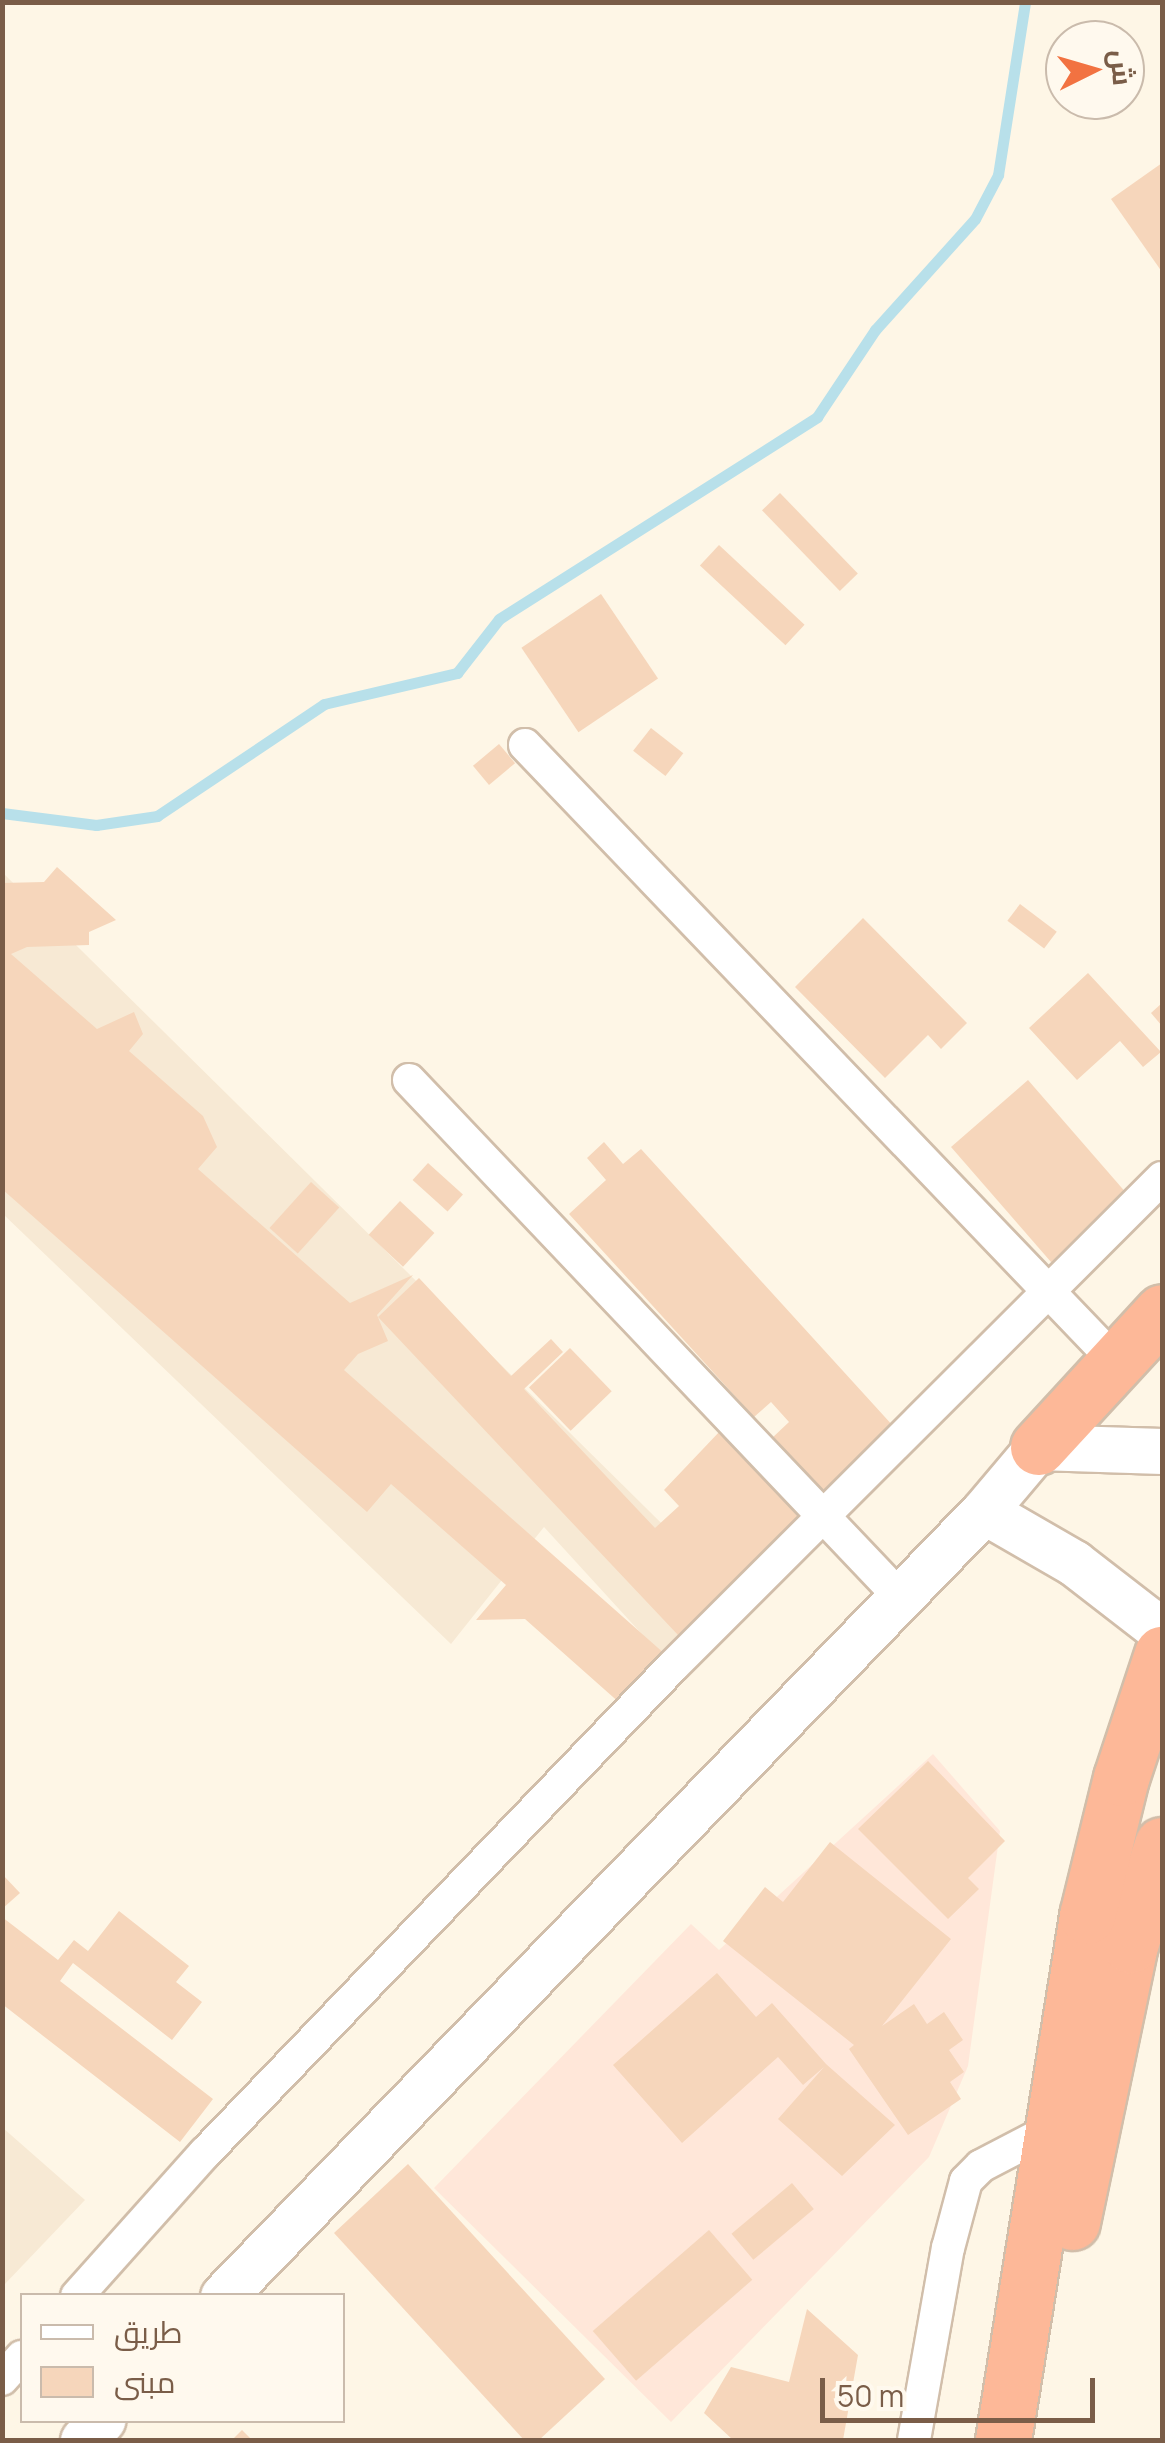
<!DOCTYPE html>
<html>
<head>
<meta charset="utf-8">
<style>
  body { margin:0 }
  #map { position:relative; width:1165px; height:2443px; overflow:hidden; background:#fef6e6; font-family:Manrope,Cairo,sans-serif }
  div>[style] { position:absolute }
  .residential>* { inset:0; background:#f7e9d4 }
  .commercial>* { inset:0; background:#ffe7d9 }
  .stream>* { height:11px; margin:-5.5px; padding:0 5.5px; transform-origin:5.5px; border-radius:5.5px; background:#b8e0ea }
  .building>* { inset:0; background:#f6d6bb; transform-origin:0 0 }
  .roads { filter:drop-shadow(2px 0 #d1beaa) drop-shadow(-2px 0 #d1beaa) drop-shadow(0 2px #d1beaa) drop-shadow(0 -2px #d1beaa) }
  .street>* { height:32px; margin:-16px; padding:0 16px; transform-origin:16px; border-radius:16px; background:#fff }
  .secondary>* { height:45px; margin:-22.5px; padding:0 22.5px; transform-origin:22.5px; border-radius:22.5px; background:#fff }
  .highway>* { height:55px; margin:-27.5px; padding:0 27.5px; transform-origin:27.5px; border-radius:27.5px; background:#fdb898 }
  span { translate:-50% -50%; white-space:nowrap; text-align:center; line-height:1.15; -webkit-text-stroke:8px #fff9ee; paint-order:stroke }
  .frame { position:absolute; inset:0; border:5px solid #7a5d48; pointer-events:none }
  .legend { position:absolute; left:20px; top:2293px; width:325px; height:130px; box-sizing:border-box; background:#fff9ee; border:2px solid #cabbac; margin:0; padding:12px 18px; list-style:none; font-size:30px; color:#7a5d48 }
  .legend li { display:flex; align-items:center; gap:20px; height:50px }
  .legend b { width:50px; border:2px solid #cabbac }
  .north { position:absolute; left:1045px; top:20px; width:100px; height:100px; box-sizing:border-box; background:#fff9ee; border:2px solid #cabbac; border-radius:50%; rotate:85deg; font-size:28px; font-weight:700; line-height:40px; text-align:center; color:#7a5d48 }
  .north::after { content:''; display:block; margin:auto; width:35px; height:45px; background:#f27241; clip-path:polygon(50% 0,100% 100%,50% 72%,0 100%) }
  .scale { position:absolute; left:820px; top:2378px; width:275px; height:45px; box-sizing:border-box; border:5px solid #7a5d48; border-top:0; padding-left:12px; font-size:30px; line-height:35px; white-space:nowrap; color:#7a5d48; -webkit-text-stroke:8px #fff9ee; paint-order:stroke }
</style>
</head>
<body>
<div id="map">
  <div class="residential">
    <i style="clip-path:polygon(2px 872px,726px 1587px,661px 1655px,544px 1527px,451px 1644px,3px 1214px)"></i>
    <i style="clip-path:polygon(3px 2128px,85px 2200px,3px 2286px)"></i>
  </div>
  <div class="commercial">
    <i style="clip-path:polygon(933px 1754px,1000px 1831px,968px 2066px,929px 2157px,671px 2422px,434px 2188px,691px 1924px,719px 1950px)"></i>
  </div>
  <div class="stream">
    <i style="left:2px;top:813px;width:95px;rotate:7.3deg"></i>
    <i style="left:96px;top:825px;width:62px;rotate:-8.4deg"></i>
    <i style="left:157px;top:816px;width:201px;rotate:-33.8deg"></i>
    <i style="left:324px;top:704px;width:137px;rotate:-13.1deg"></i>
    <i style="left:457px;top:673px;width:68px;rotate:-52.1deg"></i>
    <i style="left:499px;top:619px;width:377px;rotate:-32.4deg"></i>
    <i style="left:817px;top:417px;width:105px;rotate:-56.3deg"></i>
    <i style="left:875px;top:330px;width:149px;rotate:-48deg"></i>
    <i style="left:975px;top:219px;width:50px;rotate:-62.4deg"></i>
    <i style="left:998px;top:175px;width:175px;rotate:-81.1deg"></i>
  </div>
  <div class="building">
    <i style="clip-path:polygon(1162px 163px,1162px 272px,1111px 199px)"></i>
    <i style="left:780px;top:493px;width:112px;height:25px;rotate:46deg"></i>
    <i style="left:719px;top:545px;width:117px;height:28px;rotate:43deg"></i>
    <i style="left:601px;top:594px;width:102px;height:96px;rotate:56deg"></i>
    <i style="left:651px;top:728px;width:41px;height:29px;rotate:38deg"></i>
    <i style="left:499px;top:744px;width:25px;height:34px;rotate:50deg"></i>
    <i style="clip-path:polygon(57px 867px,116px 920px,89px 932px,89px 945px,27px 947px,11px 954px,97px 1029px,134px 1012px,143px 1034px,129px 1051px,203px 1116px,217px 1147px,198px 1169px,350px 1303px,413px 1275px,377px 1315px,388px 1341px,358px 1354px,344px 1370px,666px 1655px,622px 1705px,525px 1619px,476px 1620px,506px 1585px,391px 1484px,367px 1512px,2px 1189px,2px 883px,44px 882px)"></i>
    <i style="left:1020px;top:904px;width:46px;height:21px;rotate:37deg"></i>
    <i style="clip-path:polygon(863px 918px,967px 1023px,941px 1049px,928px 1035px,885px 1078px,795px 987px)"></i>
    <i style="clip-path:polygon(1088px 973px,1161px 1052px,1143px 1067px,1120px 1041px,1077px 1080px,1029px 1028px)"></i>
    <i style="clip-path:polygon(1162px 1003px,1162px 1026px,1151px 1013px)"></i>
    <i style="left:1028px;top:1080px;width:164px;height:102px;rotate:49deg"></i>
    <i style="clip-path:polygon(604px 1142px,623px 1164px,641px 1149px,894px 1427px,821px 1494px,771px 1439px,789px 1422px,771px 1402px,754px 1417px,569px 1214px,606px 1180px,587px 1158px)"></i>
    <i style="left:428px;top:1163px;width:47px;height:23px;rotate:42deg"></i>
    <i style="left:311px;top:1182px;width:38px;height:62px;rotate:42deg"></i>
    <i style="left:400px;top:1201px;width:47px;height:46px;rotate:43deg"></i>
    <i style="clip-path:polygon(419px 1278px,511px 1376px,551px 1339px,563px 1352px,524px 1389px,655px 1528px,679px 1506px,664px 1490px,721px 1430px,802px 1516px,678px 1635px,378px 1317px)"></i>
    <i style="left:570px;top:1348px;width:60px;height:57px;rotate:46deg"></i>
    <i style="clip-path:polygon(928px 1761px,1005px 1841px,968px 1878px,979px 1889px,948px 1919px,858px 1829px)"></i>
    <i style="clip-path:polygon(830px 1842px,951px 1939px,882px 2026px,914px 2004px,927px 2024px,944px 2012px,963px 2040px,949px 2050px,964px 2072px,950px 2082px,961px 2099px,908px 2135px,849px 2049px,854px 2045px,723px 1941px,765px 1887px,783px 1902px)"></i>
    <i style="clip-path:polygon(2px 1874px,20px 1893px,2px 1909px)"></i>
    <i style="clip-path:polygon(119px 1911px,189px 1966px,176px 1982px,202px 2002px,172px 2040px,73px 1963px,60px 1981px,213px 2099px,180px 2142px,2px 2004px,2px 1917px,58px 1960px,74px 1940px,88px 1951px)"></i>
    <i style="clip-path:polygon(717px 1973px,756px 2017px,772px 2003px,826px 2064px,895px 2125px,842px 2176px,778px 2119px,824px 2067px,803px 2085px,778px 2057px,682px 2143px,613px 2065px)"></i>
    <i style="clip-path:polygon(408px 2164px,605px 2379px,539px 2440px,524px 2440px,334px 2233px)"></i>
    <i style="left:792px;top:2183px;width:34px;height:79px;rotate:50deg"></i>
    <i style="left:709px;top:2230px;width:66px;height:154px;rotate:49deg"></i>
    <i style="clip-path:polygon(807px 2309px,858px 2355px,843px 2440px,733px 2440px,704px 2413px,731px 2367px,789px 2382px)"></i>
    <i style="clip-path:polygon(242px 2430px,252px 2440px,232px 2440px)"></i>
  </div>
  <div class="roads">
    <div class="street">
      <i style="left:525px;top:745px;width:854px;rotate:46.23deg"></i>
      <i style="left:409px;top:1080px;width:713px;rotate:46.48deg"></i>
      <i style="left:77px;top:2296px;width:192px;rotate:-48.2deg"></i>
      <i style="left:205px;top:2153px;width:675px;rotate:-46.14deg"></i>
      <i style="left:673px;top:1666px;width:691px;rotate:-44.94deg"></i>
      <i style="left:2px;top:2379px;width:30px;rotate:-48deg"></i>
      <i style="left:914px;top:2440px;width:195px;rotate:-80deg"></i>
      <i style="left:948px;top:2248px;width:69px;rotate:-75deg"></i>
      <i style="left:966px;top:2181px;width:21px;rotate:-45deg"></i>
      <i style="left:981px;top:2166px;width:80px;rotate:-27.5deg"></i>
    </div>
    <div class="secondary">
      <i style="left:984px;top:1511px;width:104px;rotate:30deg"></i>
      <i style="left:1074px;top:1563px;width:111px;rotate:37.7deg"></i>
      <i style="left:223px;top:2296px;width:1093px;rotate:-45.89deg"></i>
      <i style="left:984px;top:1511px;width:84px;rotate:-49.8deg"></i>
      <i style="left:1038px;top:1447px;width:124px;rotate:1.8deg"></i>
      <i style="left:83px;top:2440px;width:28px;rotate:-46deg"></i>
    </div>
    <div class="highway">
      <i style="left:1038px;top:1447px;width:183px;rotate:-47.4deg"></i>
      <i style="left:1072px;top:2222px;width:283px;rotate:-78.2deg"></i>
      <i style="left:1130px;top:1945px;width:105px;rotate:-72.3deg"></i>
      <i style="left:1003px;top:2440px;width:531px;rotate:-80.89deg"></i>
      <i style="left:1087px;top:1916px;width:142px;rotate:-76.2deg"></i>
      <i style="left:1121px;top:1778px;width:131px;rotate:-71.7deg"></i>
    </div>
  </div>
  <div class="frame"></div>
  <ul class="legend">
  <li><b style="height:12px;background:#fff"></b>طريق</li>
  <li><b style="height:28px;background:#f6d6bb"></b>مبنى</li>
  </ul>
  <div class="north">ش</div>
  <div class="scale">50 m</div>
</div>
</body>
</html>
